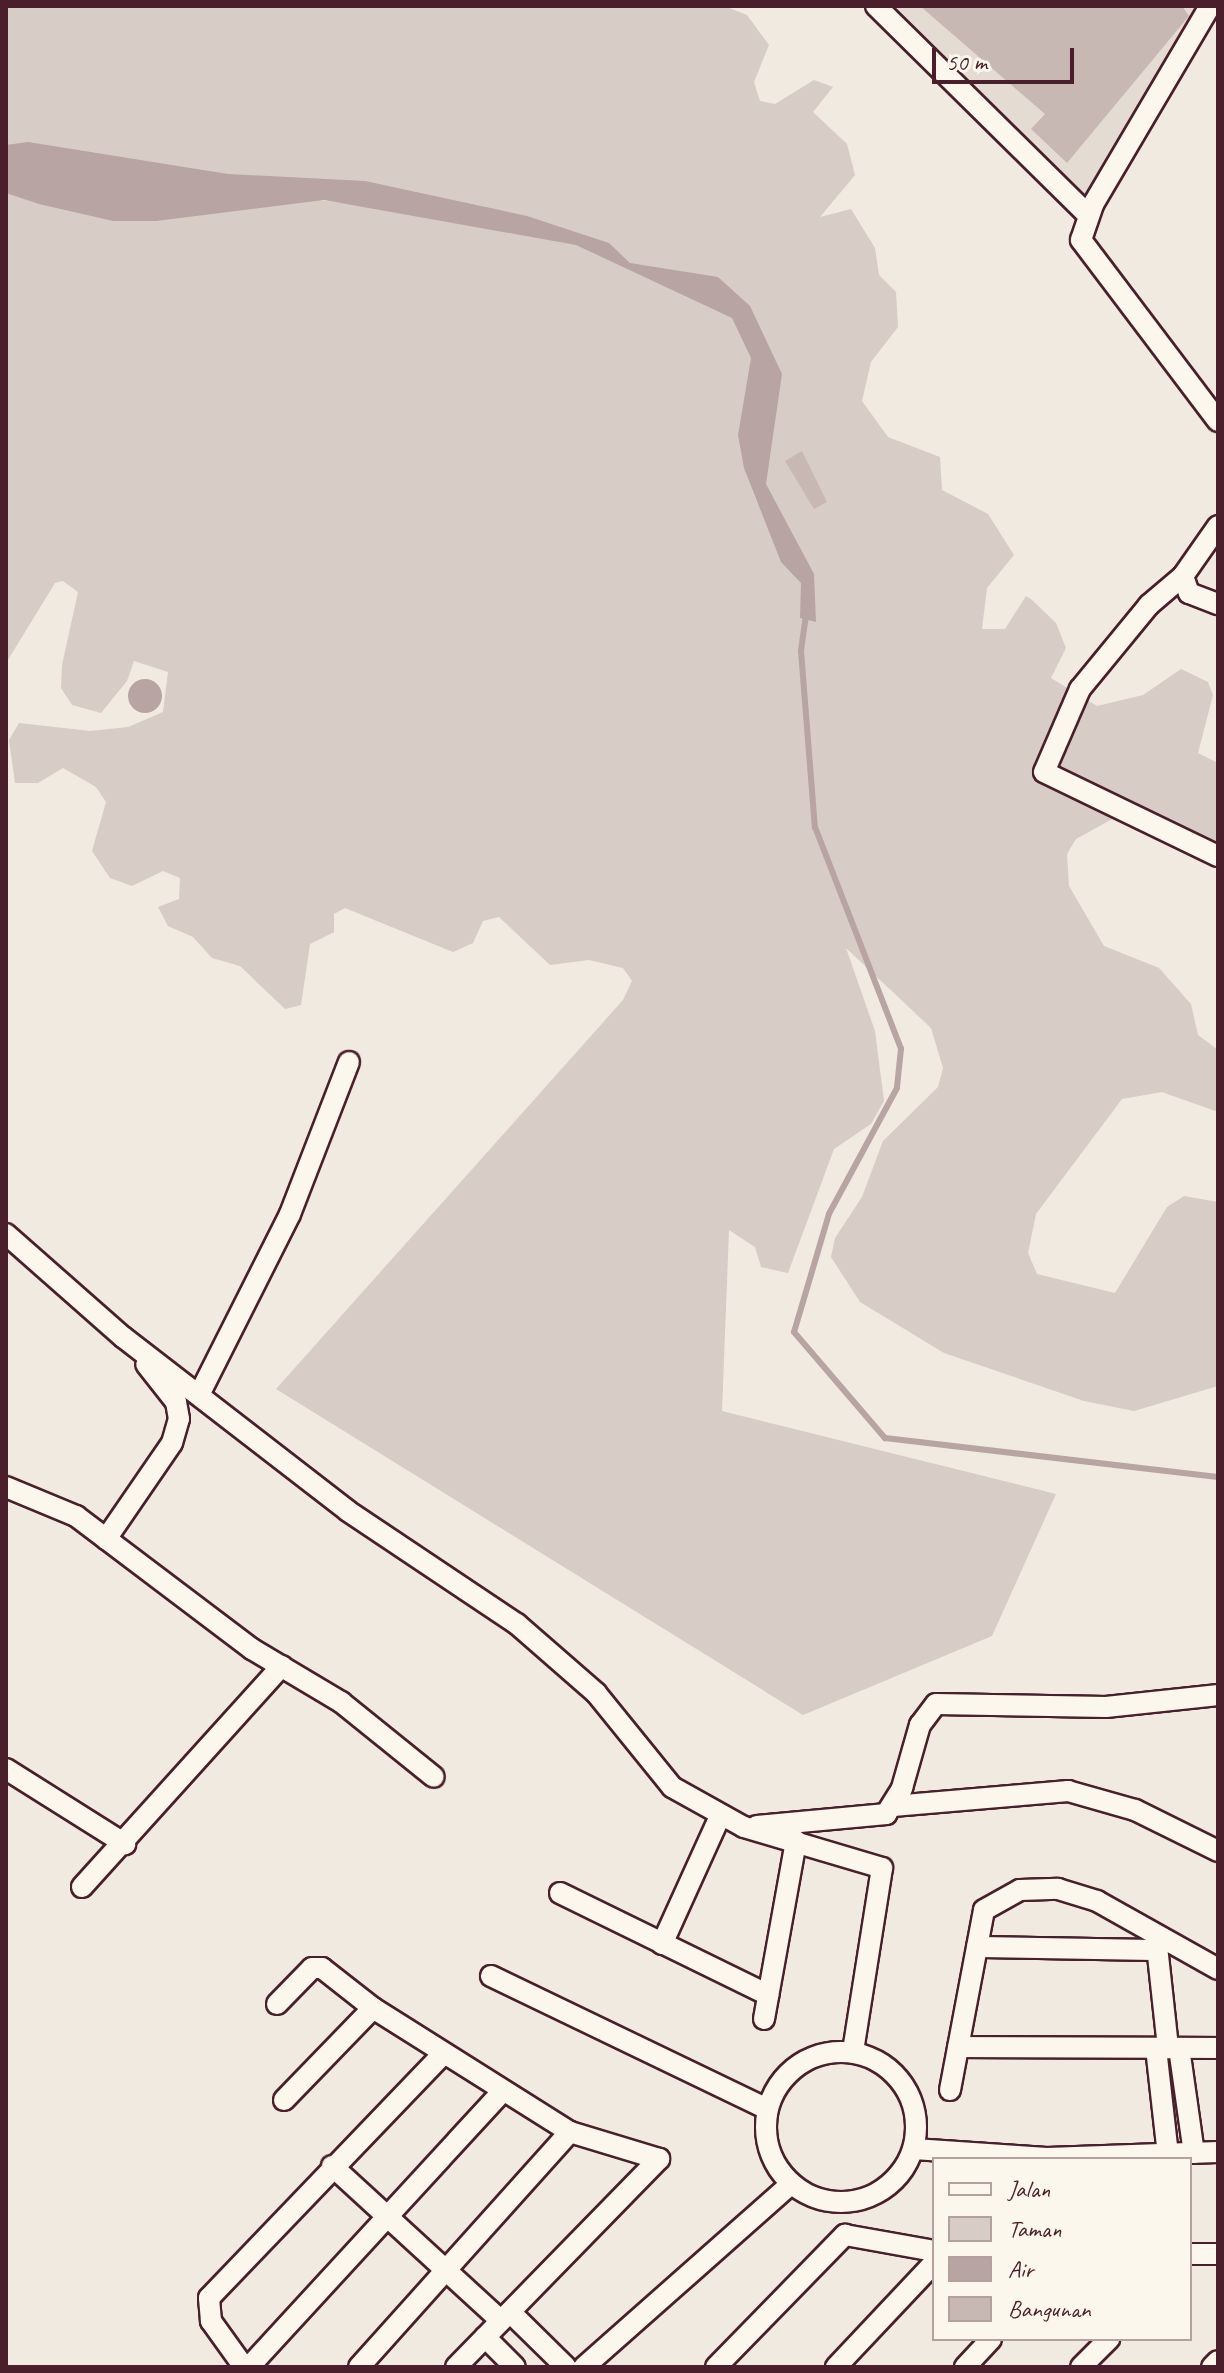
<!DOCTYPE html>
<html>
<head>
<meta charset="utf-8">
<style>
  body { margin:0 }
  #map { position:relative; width:1224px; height:2373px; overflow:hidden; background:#f0eae0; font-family:Caveat,sans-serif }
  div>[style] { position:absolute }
  .built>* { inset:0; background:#e4dbd2 }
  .green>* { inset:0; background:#d8ccc6 }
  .water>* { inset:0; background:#b8a4a2 }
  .round { border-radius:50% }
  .stream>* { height:6px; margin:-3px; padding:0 3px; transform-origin:3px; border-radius:3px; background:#b8a4a2 }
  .building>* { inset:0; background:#c8b8b3 }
  .roads { filter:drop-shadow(2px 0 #4a1f2b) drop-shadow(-2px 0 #4a1f2b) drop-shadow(0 2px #4a1f2b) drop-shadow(0 -2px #4a1f2b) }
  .minor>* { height:20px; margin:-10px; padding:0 10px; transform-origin:10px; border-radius:10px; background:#fbf7ec }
  .minor>.ring { margin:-10px; padding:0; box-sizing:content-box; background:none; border:20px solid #fbf7ec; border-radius:50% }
  span { translate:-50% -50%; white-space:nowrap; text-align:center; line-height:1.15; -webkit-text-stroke:6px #fbf7ec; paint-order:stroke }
  .frame { position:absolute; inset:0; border:8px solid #4a1f2b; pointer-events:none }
  .legend { position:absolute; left:932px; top:2157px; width:260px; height:184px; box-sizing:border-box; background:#fbf7ec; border:2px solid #b4a19f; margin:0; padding:10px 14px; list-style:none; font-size:24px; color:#4a1f2b }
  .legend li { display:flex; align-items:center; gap:16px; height:40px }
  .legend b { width:40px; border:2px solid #b4a19f }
  .scale { position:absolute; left:932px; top:48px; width:142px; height:36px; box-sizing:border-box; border:4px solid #4a1f2b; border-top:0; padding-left:10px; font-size:24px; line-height:28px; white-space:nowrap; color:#4a1f2b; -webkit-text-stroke:6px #fbf7ec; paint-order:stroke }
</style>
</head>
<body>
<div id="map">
  <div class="built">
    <i style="clip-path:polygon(892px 6px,1207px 6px,1084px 195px)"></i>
  </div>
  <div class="green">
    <i style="clip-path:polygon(6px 6px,724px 6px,747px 15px,769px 45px,754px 82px,760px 101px,775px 104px,814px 80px,833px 87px,813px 112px,847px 144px,855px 175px,820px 217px,851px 209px,875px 248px,879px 275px,896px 292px,898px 327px,871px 362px,862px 401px,888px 437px,940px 457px,942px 490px,988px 514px,1014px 555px,987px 588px,982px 629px,1005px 629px,1026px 596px,1032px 600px,1056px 623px,1066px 648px,1051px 678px,1097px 706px,1143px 695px,1181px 669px,1208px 682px,1213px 695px,1198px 753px,1218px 763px,1218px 857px,1159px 815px,1127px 811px,1076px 839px,1067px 854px,1069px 886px,1104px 946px,1159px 968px,1191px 1004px,1198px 1035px,1218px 1050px,1218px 1112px,1162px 1092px,1122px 1099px,1036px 1214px,1028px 1253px,1037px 1274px,1115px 1293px,1167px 1207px,1184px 1196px,1218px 1202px,1218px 1386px,1134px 1411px,1084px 1401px,944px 1353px,860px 1302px,831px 1257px,835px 1238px,862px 1197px,883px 1141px,938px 1087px,943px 1068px,931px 1028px,846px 948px,875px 1031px,884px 1101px,871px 1124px,834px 1149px,788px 1273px,761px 1267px,755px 1247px,729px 1230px,722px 1411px,1056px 1494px,992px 1636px,803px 1715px,276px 1389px,623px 1000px,632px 981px,623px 968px,589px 960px,550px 965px,499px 917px,483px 921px,473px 943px,453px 952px,345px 908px,334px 914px,334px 932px,310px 944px,301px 1005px,285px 1009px,240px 966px,212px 958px,193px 937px,168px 926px,158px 907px,179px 899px,180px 878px,163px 871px,132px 886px,110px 878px,92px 851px,106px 802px,96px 787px,63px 768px,38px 783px,15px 783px,9px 740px,19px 723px,90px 731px,128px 727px,163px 712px,168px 672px,134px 661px,127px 681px,101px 713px,72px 705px,61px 688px,62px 665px,78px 592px,63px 581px,55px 583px,6px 663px,6px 179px,296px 197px,530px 227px,6px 152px)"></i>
  </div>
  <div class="water">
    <i style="clip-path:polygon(28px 142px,228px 174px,365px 181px,527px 216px,609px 243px,630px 263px,718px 277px,750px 306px,782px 374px,766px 484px,814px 574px,816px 622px,800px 618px,801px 583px,781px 562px,744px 468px,738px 435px,751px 358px,732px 318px,576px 245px,324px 200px,156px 221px,113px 221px,39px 204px,6px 193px,6px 145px)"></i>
    <i class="round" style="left:128px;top:679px;width:34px;height:34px"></i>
  </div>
  <div class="stream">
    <i style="left:806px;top:615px;width:36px;rotate:98deg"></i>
    <i style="left:801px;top:651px;width:177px;rotate:85.5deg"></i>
    <i style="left:815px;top:827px;width:238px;rotate:68.8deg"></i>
    <i style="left:901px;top:1049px;width:39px;rotate:96deg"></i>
    <i style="left:897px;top:1088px;width:143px;rotate:118.4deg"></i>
    <i style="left:829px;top:1214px;width:123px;rotate:106.5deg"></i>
    <i style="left:794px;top:1332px;width:140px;rotate:49.4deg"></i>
    <i style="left:885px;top:1438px;width:335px;rotate:6.7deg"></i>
  </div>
  <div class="building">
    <i style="clip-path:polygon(920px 6px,1182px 6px,1189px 16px,1067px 163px,1031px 129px,1045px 114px)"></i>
    <i style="clip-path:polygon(802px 451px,827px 502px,814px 509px,785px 461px)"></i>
  </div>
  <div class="roads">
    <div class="minor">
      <i style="left:876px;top:6px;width:298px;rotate:44.6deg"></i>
      <i style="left:1210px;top:6px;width:231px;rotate:120.5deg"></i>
      <i style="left:1093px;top:205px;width:37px;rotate:109deg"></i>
      <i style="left:1081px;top:240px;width:227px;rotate:52.9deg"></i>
      <i style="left:1218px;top:526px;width:61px;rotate:125deg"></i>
      <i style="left:1183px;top:576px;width:18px;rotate:71deg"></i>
      <i style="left:1189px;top:593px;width:31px;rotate:21deg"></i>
      <i style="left:1183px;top:576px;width:45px;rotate:139.5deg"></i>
      <i style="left:1149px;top:605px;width:109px;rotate:129.4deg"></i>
      <i style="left:1080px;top:689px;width:90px;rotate:113.4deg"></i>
      <i style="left:1044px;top:772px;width:193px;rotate:25.8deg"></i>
      <i style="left:6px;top:1234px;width:156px;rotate:41.4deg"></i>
      <i style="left:123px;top:1337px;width:284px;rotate:37.7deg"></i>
      <i style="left:348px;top:1511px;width:203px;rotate:33.8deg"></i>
      <i style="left:517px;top:1624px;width:105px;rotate:41.1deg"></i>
      <i style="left:596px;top:1693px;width:121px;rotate:51deg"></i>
      <i style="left:672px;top:1787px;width:82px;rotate:29.1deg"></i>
      <i style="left:744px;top:1827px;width:144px;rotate:16.5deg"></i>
      <i style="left:882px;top:1868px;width:186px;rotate:99deg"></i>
      <i style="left:199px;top:1395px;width:203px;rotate:-63.3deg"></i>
      <i style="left:290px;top:1214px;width:163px;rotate:-68.8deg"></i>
      <i style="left:6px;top:1487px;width:76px;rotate:22.5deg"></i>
      <i style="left:76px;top:1516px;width:221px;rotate:37.1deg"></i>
      <i style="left:252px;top:1649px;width:104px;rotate:30.8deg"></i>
      <i style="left:341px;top:1702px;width:119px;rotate:38.9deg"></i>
      <i style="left:106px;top:1539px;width:116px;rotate:-55.5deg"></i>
      <i style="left:172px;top:1443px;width:25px;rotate:-74deg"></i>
      <i style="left:179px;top:1419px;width:17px;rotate:-100deg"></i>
      <i style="left:176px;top:1402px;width:48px;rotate:-128.3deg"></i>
      <i style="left:6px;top:1769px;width:141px;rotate:32.2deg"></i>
      <i style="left:893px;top:1806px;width:176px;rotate:-4.9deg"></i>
      <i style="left:1068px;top:1791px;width:70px;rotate:15.8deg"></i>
      <i style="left:1135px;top:1810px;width:93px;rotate:26.3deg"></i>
      <i style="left:757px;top:1826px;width:130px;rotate:-5.3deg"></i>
      <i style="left:886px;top:1814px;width:31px;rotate:-58deg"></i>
      <i style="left:902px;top:1788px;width:66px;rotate:-74.1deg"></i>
      <i style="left:920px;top:1725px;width:26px;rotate:-53deg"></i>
      <i style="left:936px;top:1704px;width:170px;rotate:1deg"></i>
      <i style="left:1106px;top:1707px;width:113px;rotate:-6.1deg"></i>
      <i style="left:82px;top:1887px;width:298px;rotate:-47.9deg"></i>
      <i style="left:560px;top:1893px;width:232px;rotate:26.1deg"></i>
      <i style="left:1156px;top:1937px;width:112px;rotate:83.8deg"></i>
      <i style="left:662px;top:1944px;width:141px;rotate:-65.6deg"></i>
      <i style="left:977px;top:1947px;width:180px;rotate:1deg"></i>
      <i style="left:491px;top:1976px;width:306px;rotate:25.7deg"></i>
      <i style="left:277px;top:2004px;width:50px;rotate:-45.8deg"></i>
      <i style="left:312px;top:1968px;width:10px"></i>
      <i style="left:322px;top:1968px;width:65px;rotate:38.1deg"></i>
      <i style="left:373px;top:2008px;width:233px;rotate:32.2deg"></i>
      <i style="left:570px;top:2132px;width:93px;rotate:16.9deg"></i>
      <i style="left:764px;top:2019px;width:181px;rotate:-79.8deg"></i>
      <i style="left:958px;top:2047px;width:260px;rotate:0.2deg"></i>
      <i style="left:1156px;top:2048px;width:108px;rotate:83.6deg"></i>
      <i style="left:1179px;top:2048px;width:106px;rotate:81.9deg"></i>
      <i class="ring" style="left:766px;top:2052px;width:130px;height:130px"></i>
      <i style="left:950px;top:2090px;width:183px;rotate:-79.3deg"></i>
      <i style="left:984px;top:1910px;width:41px;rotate:-29.1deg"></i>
      <i style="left:1020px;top:1890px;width:38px;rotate:-2deg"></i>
      <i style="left:1058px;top:1889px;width:41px;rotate:17.1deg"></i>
      <i style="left:1097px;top:1901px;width:139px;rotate:29.3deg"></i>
      <i style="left:284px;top:2100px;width:128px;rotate:-45.9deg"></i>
      <i style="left:914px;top:2149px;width:133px;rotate:3.9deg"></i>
      <i style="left:1047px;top:2158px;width:171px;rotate:-2deg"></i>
      <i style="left:332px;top:2166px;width:229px;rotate:42.5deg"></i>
      <i style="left:1190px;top:2254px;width:28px"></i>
      <i style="left:510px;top:2312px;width:78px;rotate:44.5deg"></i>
      <i style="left:485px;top:2337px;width:42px;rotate:45deg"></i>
      <i style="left:244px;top:2367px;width:57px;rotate:-125.7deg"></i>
      <i style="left:211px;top:2321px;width:23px;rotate:-95deg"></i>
      <i style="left:209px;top:2298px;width:338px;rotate:-46.2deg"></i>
      <i style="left:249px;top:2367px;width:374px;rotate:-47.4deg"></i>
      <i style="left:359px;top:2367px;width:316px;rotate:-48.1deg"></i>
      <i style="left:456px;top:2367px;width:291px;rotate:-45.7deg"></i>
      <i style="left:584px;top:2367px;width:276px;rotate:-41.5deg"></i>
      <i style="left:716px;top:2367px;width:185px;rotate:-45.7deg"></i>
      <i style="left:845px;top:2235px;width:90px;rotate:10.2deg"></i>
      <i style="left:836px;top:2367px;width:143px;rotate:-46.7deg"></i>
      <i style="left:965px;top:2367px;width:38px;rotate:-47deg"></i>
      <i style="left:1081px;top:2367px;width:40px;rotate:-45deg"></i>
      <i style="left:1212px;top:2367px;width:8px;rotate:-45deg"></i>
    </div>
  </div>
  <div class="frame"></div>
  <ul class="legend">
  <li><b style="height:10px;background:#fbf7ec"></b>Jalan</li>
  <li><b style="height:22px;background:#d8ccc6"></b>Taman</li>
  <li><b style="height:22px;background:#b8a4a2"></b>Air</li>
  <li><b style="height:22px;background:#c8b8b3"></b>Bangunan</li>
  </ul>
  <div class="scale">50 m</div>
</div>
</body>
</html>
